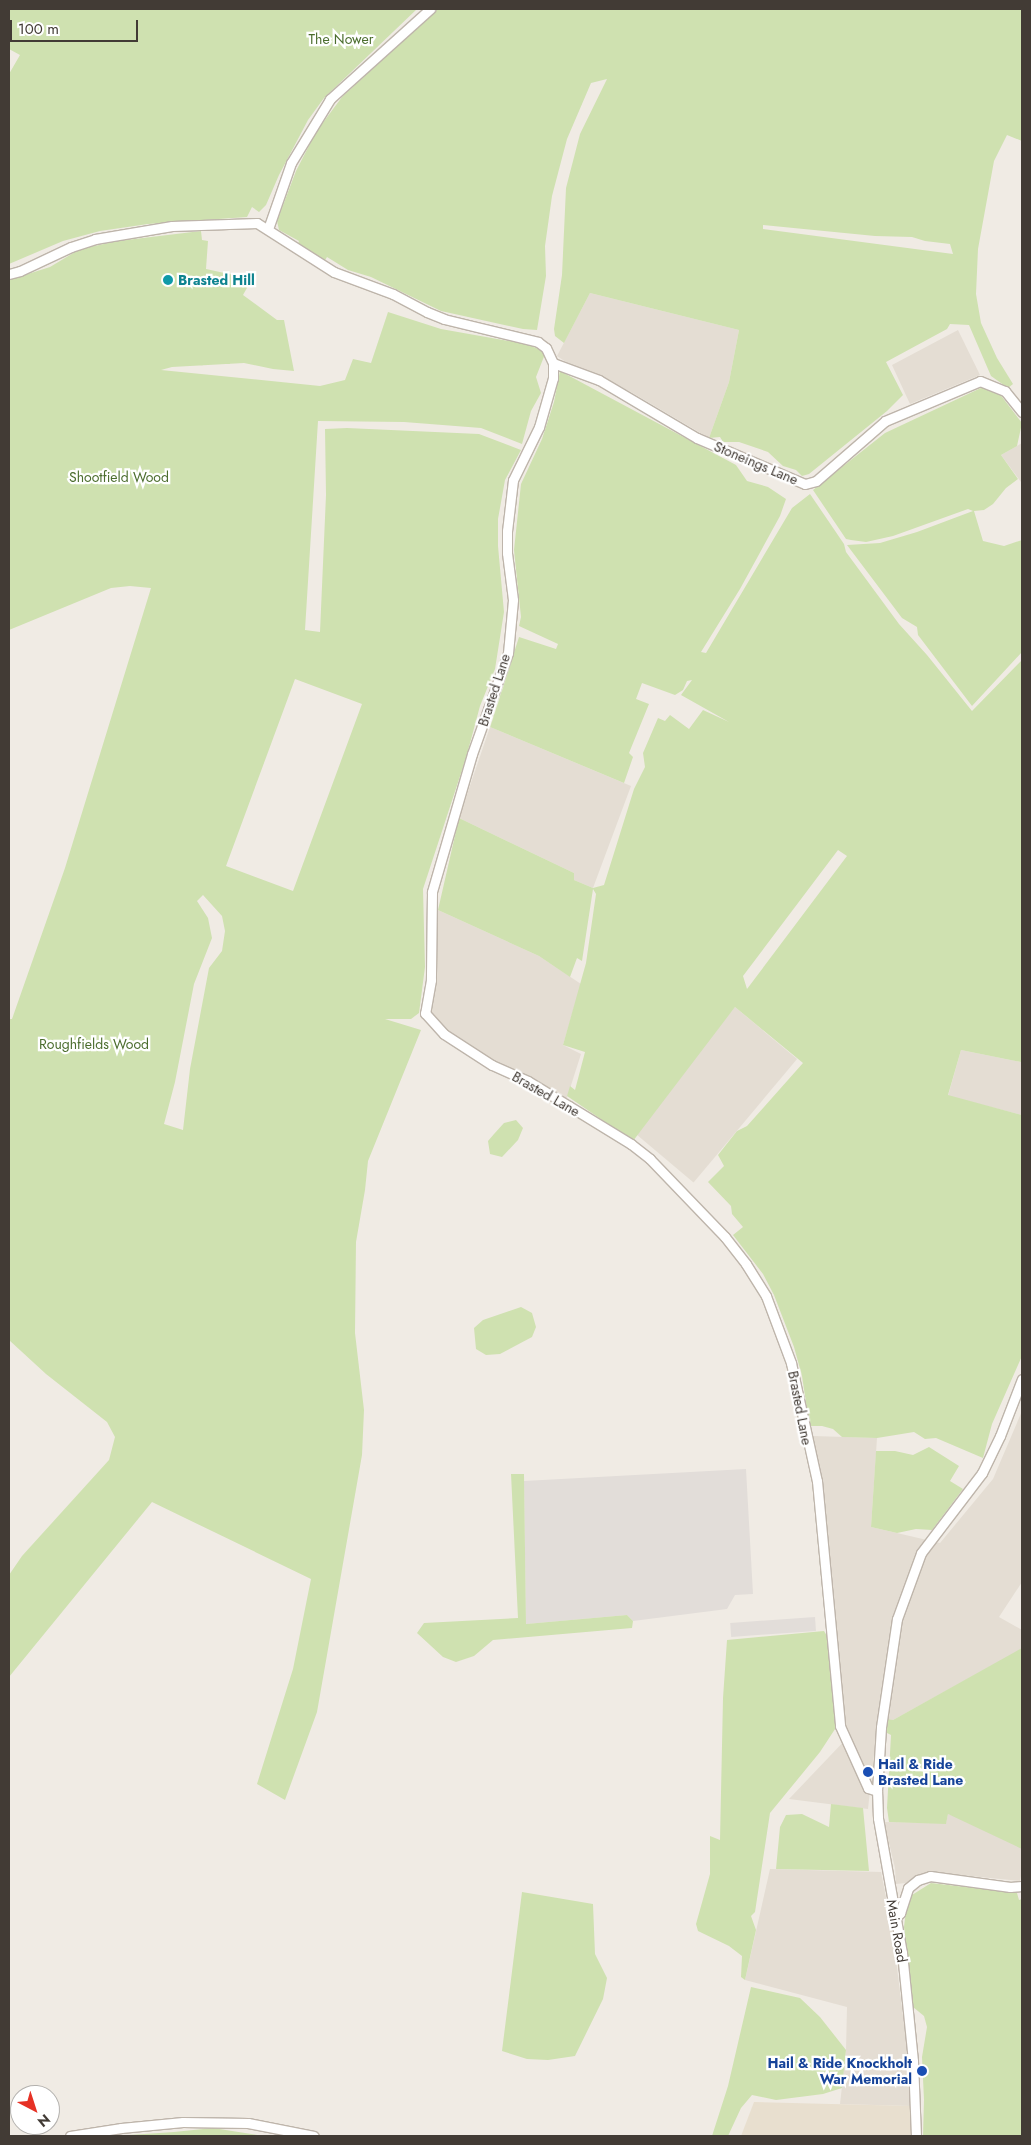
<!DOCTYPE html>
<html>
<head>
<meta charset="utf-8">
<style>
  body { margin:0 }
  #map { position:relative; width:1031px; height:2145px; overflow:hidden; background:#f0ebe4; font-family:Jost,sans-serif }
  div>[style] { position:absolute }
  .residential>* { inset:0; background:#e4ddd3; transform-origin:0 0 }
  .industrial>* { inset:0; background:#e2ddd9; transform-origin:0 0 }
  .education>* { inset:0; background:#e8dfcf }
  .green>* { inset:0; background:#cfe1b0 }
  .roads { filter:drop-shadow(1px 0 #beb5ab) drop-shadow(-1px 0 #beb5ab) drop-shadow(0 1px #beb5ab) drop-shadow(0 -1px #beb5ab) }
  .minor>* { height:9px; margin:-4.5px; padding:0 4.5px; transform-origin:4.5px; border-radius:4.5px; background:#fff }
  .dots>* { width:14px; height:14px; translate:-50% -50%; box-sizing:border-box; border:2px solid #fff; border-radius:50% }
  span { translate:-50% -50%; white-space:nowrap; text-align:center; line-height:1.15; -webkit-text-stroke:4.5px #fff; paint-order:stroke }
  .park-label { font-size:14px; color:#4b6d2e }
  .culture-label { font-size:14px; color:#0d838f; font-weight:700 }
  .left { translate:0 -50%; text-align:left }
  .street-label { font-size:14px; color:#423b35 }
  .transit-label { font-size:14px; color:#164399; font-weight:700 }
  .right { translate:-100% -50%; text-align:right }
  .frame { position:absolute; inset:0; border:10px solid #423b35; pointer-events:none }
  .north { position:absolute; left:10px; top:2085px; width:50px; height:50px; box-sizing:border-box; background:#fff; border:1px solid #b3b1ae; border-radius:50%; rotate:140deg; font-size:14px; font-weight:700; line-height:20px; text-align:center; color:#423b35 }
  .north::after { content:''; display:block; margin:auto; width:18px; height:22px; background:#e63125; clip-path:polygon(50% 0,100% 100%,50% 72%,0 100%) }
  .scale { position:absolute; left:10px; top:20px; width:128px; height:22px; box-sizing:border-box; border:2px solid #423b35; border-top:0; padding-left:6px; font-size:15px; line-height:18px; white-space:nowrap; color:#423b35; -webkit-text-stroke:4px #fff; paint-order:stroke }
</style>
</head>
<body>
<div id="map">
  <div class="residential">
    <i style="clip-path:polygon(590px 293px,739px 330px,729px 382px,709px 438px,631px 392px,566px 362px,557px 356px)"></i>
    <i style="clip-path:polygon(958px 330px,980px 375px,910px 404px,892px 365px)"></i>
    <i style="clip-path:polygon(1022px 443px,1022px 481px,1021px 482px,1001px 455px)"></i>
    <i style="clip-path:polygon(490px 727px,631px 786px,593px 888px,574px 880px,574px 873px,459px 818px)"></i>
    <i style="clip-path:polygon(438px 910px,539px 956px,581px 984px,563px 1045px,581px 1054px,566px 1101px,493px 1063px,446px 1032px,428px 1012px,435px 969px)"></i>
    <i style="left:735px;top:1007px;width:81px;height:161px;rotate:40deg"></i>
    <i style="clip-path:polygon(961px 1050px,1021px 1062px,1022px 1054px,1022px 1115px,948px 1096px)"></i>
    <i style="clip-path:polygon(1022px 1411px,1022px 1582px,999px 1617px,1022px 1630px,1022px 1649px,893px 1720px,878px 1719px,868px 1809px,789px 1799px,849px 1736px,845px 1724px,832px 1585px,813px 1436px,877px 1438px,871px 1527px,940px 1543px,993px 1479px)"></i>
    <i style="clip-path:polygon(948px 1814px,987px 1827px,1022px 1843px,1022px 1871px,1020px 1881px,930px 1872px,906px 1883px,896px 1884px,895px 1868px,884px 1822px,946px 1823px)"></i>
    <i style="clip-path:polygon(770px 1869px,881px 1872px,892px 1928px,908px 2056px,911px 2106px,840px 2104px,846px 2051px,847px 2007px,745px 1980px)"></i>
  </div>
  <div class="industrial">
    <i style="clip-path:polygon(746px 1469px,753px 1594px,735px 1595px,727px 1609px,633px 1621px,627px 1615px,526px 1624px,524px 1481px)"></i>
    <i style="left:815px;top:1617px;width:14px;height:85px;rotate:86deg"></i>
  </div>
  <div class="education">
    <i style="clip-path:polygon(754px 2102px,911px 2106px,911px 2136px,741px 2136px)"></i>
  </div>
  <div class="green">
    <i style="clip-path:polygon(9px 9px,417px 9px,324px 98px,308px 120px,279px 175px,266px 205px,259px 212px,252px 207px,247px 217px,148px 224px,100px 231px,63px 241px,9px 264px,9px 74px,20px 55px,9px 49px)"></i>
    <i style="clip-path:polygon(evenodd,438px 9px,1022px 9px,1022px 141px,1007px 135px,994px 161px,978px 249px,976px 294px,981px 323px,997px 358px,1013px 384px,1008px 388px,991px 376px,969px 325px,950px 324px,947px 329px,886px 362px,903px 395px,887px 411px,809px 474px,802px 476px,796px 470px,783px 466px,768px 452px,739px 442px,723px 442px,720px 437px,709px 438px,729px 382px,739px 330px,590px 293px,564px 343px,555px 336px,554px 329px,562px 275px,566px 188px,580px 134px,607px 79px,591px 83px,567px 139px,552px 196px,545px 246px,546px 276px,537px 330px,523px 329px,441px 311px,371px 277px,348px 270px,327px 257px,324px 262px,297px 246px,299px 241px,279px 230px,277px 221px,296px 171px,316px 132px,342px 97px,438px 9px,763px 225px,875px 236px,912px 237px,925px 241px,950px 244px,953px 254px,763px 229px,763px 225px)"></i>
    <i style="clip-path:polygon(evenodd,201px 231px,202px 240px,208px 241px,206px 269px,252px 279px,243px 295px,277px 320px,284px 320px,294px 371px,273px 369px,244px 363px,172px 367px,161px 370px,320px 386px,345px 380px,353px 359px,371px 363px,388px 312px,441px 329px,526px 344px,541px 350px,545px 354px,536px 377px,541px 393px,531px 411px,522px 444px,481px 428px,404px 422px,318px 421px,305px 630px,320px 632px,326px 495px,325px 429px,347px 428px,479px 434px,521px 450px,505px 480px,498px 519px,498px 546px,504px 612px,495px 669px,480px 706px,466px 758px,423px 889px,425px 967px,419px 1013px,411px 1019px,385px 1019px,421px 1030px,368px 1161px,365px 1190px,356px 1242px,355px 1333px,364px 1410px,362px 1455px,317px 1712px,285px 1800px,257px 1784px,293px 1669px,311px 1579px,152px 1502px,9px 1677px,9px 1575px,22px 1556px,109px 1460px,115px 1437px,107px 1422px,46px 1374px,9px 1340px,9px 1019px,12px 1019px,65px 868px,151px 588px,130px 586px,111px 588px,9px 630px,9px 280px,50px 267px,80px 249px,118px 241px,201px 231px,295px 679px,362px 704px,293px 891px,226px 866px,295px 679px,201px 231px,203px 895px,222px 916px,225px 931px,222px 951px,209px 968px,190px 1069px,183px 1130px,164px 1124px,175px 1082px,194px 984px,212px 938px,208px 918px,197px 901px,203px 895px)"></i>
    <i style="clip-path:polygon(evenodd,560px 371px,736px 465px,747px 481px,768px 487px,786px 499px,780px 516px,740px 589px,701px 652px,706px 653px,792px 508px,810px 494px,844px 544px,846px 552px,899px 624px,927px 655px,972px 711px,1022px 660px,1021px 1062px,961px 1050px,948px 1095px,1022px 1115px,1022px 1356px,992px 1424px,983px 1458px,936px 1438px,925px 1439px,914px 1432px,877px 1438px,842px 1437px,833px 1429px,822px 1426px,811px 1426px,809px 1423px,802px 1376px,794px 1347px,774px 1295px,763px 1274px,733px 1235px,743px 1227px,732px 1214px,731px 1206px,708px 1182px,724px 1166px,718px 1155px,737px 1131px,747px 1126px,803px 1063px,735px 1007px,633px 1141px,567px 1096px,570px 1086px,575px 1090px,585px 1052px,563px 1045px,586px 963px,596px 894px,593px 889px,582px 961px,577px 958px,570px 977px,539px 956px,438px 910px,459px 818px,574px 873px,574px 880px,593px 888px,604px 885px,634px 789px,645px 767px,643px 753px,658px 718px,665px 721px,670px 715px,689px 729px,703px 710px,729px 722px,681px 695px,692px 680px,687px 681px,683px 690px,675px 695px,642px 683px,636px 699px,649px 704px,629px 753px,633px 757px,624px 783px,490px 727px,519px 637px,556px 649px,558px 644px,519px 626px,521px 617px,514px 550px,521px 484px,542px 439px,554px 402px,560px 371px,838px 850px,847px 856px,747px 989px,743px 976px,838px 850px)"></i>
    <i style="clip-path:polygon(983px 387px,999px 393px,1022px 423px,1017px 446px,1001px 455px,1018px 479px,1006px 488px,993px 504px,984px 510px,974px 511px,983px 541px,1004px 546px,1022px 540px,1022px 652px,972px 706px,918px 635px,917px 627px,902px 618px,847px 545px,880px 543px,917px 532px,973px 511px,968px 509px,893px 536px,866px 542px,851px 540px,846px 539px,813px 490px,885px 433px)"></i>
    <i style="clip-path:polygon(516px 1120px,523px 1128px,518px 1140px,502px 1157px,490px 1154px,488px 1141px,494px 1134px,504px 1123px)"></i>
    <i style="clip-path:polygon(521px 1307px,532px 1313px,536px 1327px,532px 1337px,500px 1354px,486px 1355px,476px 1349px,474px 1328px,483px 1320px)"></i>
    <i style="clip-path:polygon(929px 1447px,959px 1466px,950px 1481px,963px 1489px,932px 1530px,916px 1529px,897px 1533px,871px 1527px,876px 1451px,895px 1451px,913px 1455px)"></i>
    <i style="clip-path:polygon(511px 1474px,524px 1474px,526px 1624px,627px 1615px,633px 1621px,632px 1628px,493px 1640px,474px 1656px,456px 1662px,443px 1657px,417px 1633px,424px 1623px,518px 1618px)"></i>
    <i style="clip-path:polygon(824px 1631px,827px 1636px,837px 1726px,820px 1752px,770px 1813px,755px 1912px,751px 1916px,756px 1930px,745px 1980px,741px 1977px,742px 1956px,729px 1946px,698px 1931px,696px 1924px,710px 1874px,710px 1836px,720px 1840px,723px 1698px,727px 1640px)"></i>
    <i style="clip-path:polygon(1022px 1648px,1022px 1849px,948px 1814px,946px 1824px,889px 1822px,887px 1808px,891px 1735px,885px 1732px,887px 1719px,893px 1720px)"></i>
    <i style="clip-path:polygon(831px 1804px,863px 1808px,869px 1871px,776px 1869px,780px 1827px,786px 1815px,802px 1814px,829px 1827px)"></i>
    <i style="clip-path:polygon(931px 1883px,1017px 1893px,1019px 1900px,1022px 1899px,1022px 2136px,923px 2136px,924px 2100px,922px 2057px,927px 2027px,924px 2016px,913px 2007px,904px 1927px,906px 1910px,912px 1895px)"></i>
    <i style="clip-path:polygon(522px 1892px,593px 1904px,595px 1954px,607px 1978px,603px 1999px,575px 2056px,548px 2060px,527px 2059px,502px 2051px)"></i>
    <i style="clip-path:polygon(751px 1987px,800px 1998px,820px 2017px,846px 2050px,842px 2088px,823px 2094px,776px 2100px,752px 2095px,741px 2108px,728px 2136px,712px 2136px,728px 2086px)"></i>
    <i style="clip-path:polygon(213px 2128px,264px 2136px,129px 2135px,174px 2132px)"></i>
  </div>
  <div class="roads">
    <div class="minor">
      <i style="left:268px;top:229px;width:70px;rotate:-70.8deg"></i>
      <i style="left:291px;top:163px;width:75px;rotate:-58.6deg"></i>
      <i style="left:330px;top:99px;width:135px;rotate:-42deg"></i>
      <i style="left:9px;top:274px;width:11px;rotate:-15deg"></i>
      <i style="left:20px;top:271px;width:56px;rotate:-25.2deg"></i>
      <i style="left:71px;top:247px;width:25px;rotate:-18deg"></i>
      <i style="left:95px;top:239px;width:78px;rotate:-9.6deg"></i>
      <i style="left:172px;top:226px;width:85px;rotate:-2deg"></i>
      <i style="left:257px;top:223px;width:91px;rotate:32.5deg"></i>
      <i style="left:334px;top:272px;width:63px;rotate:20.4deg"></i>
      <i style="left:393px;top:294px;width:38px;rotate:28deg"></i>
      <i style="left:427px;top:312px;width:18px;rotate:22deg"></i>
      <i style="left:444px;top:319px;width:97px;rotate:13.7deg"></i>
      <i style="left:538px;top:342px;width:10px;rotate:37deg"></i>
      <i style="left:546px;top:348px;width:17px;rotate:65deg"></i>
      <i style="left:553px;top:363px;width:49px;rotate:20.3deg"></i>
      <i style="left:599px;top:380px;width:114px;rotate:30.6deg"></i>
      <i style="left:697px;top:438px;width:117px;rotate:23.1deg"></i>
      <i style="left:805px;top:484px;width:11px;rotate:-15deg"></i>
      <i style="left:816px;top:481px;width:91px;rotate:-41deg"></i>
      <i style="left:885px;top:421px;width:103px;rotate:-22.8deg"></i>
      <i style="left:980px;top:381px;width:27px;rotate:22deg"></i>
      <i style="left:1005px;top:391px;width:27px;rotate:51deg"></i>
      <i style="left:553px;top:363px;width:15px;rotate:90deg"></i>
      <i style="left:553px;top:378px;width:51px;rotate:105.9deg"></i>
      <i style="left:539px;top:427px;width:59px;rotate:116.1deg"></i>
      <i style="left:513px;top:480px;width:51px;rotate:96.7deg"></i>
      <i style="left:507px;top:531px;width:22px;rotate:90deg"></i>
      <i style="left:507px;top:553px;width:47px;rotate:82.7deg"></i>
      <i style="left:513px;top:600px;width:53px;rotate:95.4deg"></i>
      <i style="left:508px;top:653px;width:107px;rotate:109.6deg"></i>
      <i style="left:472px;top:754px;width:144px;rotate:106.2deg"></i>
      <i style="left:432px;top:892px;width:88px;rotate:90.7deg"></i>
      <i style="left:431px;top:980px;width:34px;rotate:100deg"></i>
      <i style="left:425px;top:1013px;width:28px;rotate:48deg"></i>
      <i style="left:444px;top:1034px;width:57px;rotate:32.9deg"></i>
      <i style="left:492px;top:1065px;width:39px;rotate:24deg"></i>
      <i style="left:528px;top:1081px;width:48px;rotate:31.4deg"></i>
      <i style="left:569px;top:1106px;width:73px;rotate:31.5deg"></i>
      <i style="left:631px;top:1144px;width:24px;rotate:38deg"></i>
      <i style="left:650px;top:1159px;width:108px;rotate:46.1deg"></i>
      <i style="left:725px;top:1237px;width:34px;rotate:52deg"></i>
      <i style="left:746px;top:1264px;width:38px;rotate:58deg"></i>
      <i style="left:766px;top:1296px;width:72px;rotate:69.5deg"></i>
      <i style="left:791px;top:1363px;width:121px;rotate:77.6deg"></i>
      <i style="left:817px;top:1481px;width:246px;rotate:84.6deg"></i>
      <i style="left:840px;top:1726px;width:68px;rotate:65.7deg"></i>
      <i style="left:868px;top:1788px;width:9px;rotate:18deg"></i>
      <i style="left:896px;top:1917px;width:6px;rotate:-45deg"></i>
      <i style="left:900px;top:1913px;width:26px;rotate:-72deg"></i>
      <i style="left:908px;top:1888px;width:13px;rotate:-39deg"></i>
      <i style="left:918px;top:1880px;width:13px;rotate:-18deg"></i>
      <i style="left:930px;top:1876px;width:81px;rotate:7.8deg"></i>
      <i style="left:1010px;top:1887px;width:12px;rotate:-5deg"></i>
      <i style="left:70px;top:2136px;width:52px;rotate:-8.9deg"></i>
      <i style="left:121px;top:2128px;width:62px;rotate:-5.5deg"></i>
      <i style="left:183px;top:2122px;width:65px;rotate:0.9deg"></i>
      <i style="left:248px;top:2123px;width:67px;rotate:11.1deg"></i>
      <i style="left:916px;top:2136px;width:75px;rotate:-92.3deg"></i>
      <i style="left:913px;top:2061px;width:109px;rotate:-95.8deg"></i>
      <i style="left:902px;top:1953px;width:137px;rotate:-100.1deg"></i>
      <i style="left:878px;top:1818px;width:27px;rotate:-92deg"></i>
      <i style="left:877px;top:1791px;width:64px;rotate:-86.4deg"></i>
      <i style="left:881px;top:1727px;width:109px;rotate:-81.6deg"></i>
      <i style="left:897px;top:1619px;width:70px;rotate:-70deg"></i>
      <i style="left:921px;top:1553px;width:101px;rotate:-52.7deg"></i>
      <i style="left:982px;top:1473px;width:41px;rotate:-64.1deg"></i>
      <i style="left:1000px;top:1436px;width:61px;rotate:-68.9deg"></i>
    </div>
  </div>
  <div class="dots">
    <i style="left:168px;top:280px;background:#0f9aa8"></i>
    <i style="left:868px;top:1772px;background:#1a4fb4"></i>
    <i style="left:922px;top:2071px;background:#1a4fb4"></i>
  </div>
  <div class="park-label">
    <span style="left:341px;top:39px">The Nower</span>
    <span style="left:119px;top:477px">Shootfield Wood</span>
    <span style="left:94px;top:1044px">Roughfields Wood</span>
  </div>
  <div class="culture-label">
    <span class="left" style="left:178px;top:280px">Brasted Hill</span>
  </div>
  <div class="street-label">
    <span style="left:756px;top:463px;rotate:23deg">Stoneings Lane</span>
    <span style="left:494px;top:690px;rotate:-72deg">Brasted Lane</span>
    <span style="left:546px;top:1094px;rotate:30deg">Brasted Lane</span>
    <span style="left:800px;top:1408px;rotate:79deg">Brasted Lane</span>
    <span style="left:897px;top:1931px;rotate:80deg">Main Road</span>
  </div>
  <div class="transit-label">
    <span class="left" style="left:878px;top:1772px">Hail &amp; Ride<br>Brasted Lane</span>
    <span class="right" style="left:912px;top:2071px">Hail &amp; Ride Knockholt<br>War Memorial</span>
  </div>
  <div class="frame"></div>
  <div class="north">N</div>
  <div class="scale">100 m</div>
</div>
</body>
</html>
